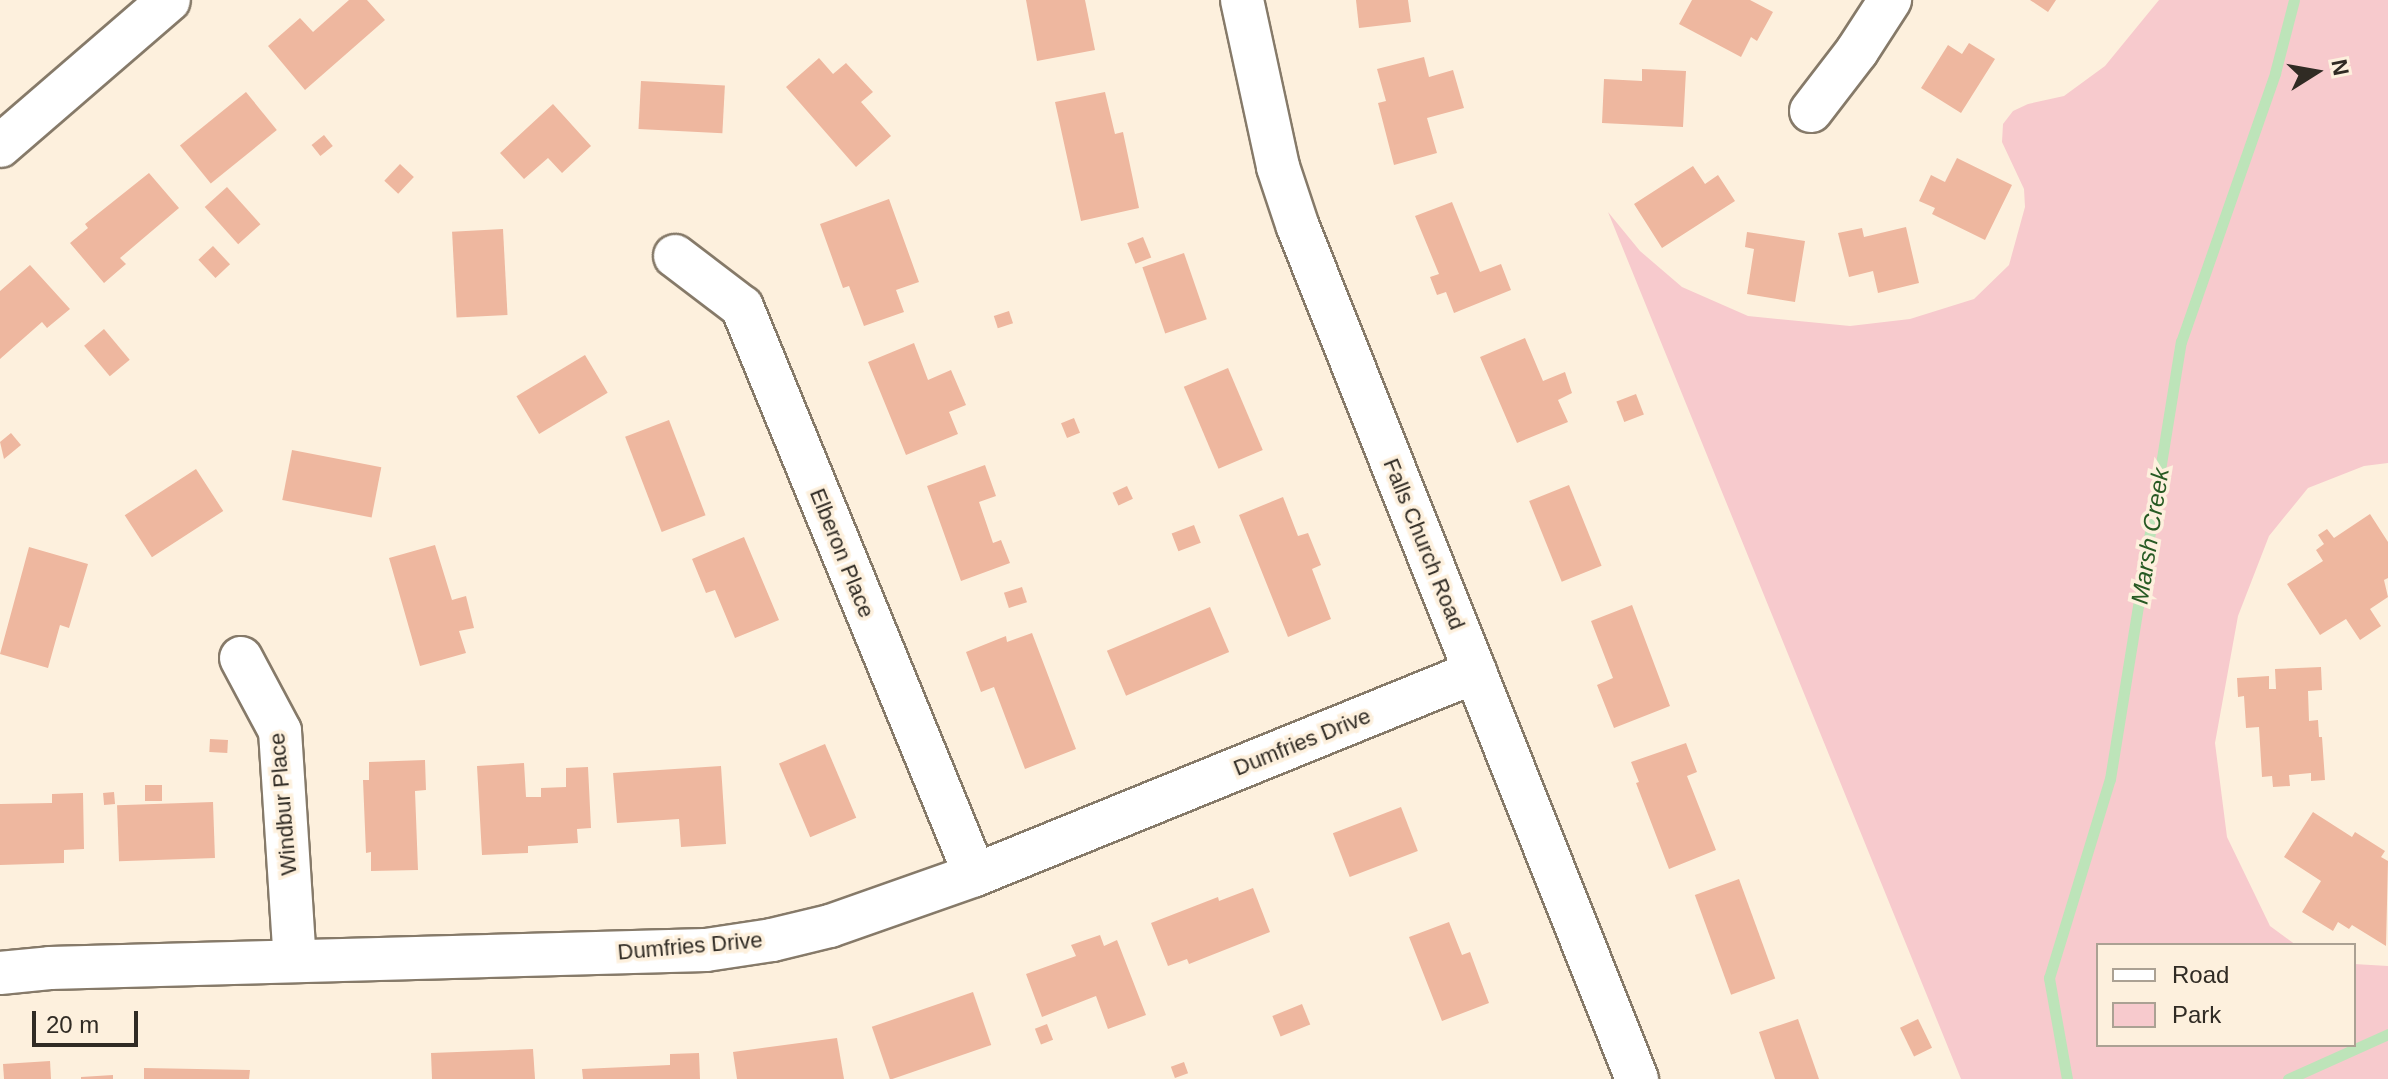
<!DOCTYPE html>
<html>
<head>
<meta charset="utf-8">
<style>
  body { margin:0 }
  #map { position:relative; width:2388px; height:1079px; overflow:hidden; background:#fdf0dd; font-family:Arial,sans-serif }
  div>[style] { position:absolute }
  .green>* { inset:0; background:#f7cacd }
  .stream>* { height:11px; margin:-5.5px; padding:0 5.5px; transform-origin:5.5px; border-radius:5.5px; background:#bde4b9 }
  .building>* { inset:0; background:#eeb79f; transform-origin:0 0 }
  .roads { filter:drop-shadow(2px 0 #867a69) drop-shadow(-2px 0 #867a69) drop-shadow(0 2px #867a69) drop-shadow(0 -2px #867a69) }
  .minor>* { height:42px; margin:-21px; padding:0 21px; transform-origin:21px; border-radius:21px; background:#fff }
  span { translate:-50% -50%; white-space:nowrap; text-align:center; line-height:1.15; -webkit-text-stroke:7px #fdf0dd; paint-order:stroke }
  .street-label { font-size:22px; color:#302b24 }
  .water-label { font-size:24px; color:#275a23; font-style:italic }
  .legend { position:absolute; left:2096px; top:943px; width:260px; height:104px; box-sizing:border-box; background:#fdf0dd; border:2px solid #aba193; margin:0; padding:10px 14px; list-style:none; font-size:24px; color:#302b24 }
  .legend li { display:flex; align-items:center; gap:16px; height:40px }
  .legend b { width:40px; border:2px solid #aba193 }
  .north { position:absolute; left:2276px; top:32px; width:80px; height:80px; -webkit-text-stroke:6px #fdf0dd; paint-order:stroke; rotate:79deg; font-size:22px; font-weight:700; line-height:32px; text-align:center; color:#302b24 }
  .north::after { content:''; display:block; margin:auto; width:28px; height:36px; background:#302b24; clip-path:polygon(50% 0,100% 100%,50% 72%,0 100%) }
  .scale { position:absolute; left:32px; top:1011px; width:106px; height:36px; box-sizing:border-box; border:4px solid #302b24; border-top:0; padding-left:10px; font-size:24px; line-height:28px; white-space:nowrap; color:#302b24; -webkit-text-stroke:6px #fdf0dd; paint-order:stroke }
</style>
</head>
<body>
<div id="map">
  <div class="green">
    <i style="clip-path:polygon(2159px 0,2388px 0,2388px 463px,2364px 466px,2308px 488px,2269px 536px,2238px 616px,2215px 743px,2227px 837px,2270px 926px,2296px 945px,2098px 945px,2098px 1045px,2354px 1045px,2354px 964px,2388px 966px,2388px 1079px,1961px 1079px,1608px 212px,1640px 251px,1682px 287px,1748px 316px,1850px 326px,1910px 319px,1974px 299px,2009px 265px,2025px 207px,2024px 189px,2002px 142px,2003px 124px,2013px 111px,2028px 104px,2064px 96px,2105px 66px)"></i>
  </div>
  <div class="stream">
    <i style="left:2067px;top:1079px;width:103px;rotate:-100.1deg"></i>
    <i style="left:2049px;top:978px;width:208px;rotate:-73deg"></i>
    <i style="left:2110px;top:779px;width:443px;rotate:-80.8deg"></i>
    <i style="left:2181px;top:342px;width:285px;rotate:-70.7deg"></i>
    <i style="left:2275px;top:73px;width:75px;rotate:-75.4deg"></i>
    <i style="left:2288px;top:1079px;width:110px;rotate:-24.2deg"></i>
  </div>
  <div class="building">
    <i style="clip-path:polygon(349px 0,367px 0,385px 20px,305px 90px,268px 46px,300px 18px,313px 32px)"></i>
    <i style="clip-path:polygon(1026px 0,1085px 0,1095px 50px,1037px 61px)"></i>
    <i style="clip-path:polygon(1356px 0,1408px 0,1411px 22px,1359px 28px)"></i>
    <i style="clip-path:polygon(1692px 0,1750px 0,1773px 12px,1757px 41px,1751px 37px,1741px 57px,1679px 24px)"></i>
    <i style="clip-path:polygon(2030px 0,2056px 0,2048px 12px)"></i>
    <i style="clip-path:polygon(1969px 43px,1995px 59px,1961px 113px,1921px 88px,1948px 45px,1962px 54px)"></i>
    <i style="clip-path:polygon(1424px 57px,1429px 77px,1453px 70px,1464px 108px,1427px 118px,1437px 153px,1394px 165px,1378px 103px,1386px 101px,1377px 69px)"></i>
    <i style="clip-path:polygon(819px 58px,833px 74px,846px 63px,873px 92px,861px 102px,891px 136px,856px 167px,786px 87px)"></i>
    <i style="clip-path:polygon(1642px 69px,1686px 71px,1683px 127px,1602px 123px,1604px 79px,1642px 81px)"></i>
    <i style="left:641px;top:81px;width:84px;height:48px;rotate:3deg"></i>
    <i style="left:246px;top:92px;width:49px;height:85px;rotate:51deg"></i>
    <i style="clip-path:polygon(1105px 92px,1115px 134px,1123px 132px,1139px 208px,1081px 221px,1055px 102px)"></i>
    <i style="clip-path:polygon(553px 104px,591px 146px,562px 173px,548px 158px,524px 179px,500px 153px)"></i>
    <i style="left:324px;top:135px;width:14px;height:16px;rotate:51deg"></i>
    <i style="clip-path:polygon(1957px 158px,2012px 185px,1985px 240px,1932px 214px,1935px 208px,1919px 201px,1931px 175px,1945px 182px)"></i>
    <i style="left:400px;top:164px;width:19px;height:23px;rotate:43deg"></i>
    <i style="clip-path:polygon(1693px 166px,1705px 184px,1718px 175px,1735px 201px,1662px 248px,1634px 204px)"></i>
    <i style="clip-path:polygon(149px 173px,179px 208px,120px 258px,126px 264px,104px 283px,70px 243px,88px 228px,85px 224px)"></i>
    <i style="left:227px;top:187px;width:50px;height:30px;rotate:48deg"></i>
    <i style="clip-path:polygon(889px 199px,919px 282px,896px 290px,904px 312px,864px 326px,849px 286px,843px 288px,820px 224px)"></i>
    <i style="clip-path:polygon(1452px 202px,1480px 272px,1501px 264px,1511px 290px,1454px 313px,1446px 292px,1437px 295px,1430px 277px,1439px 274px,1415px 216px)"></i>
    <i style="clip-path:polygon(1906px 227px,1919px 283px,1878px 293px,1873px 271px,1849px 277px,1838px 233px,1862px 228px,1864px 237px)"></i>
    <i style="left:503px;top:229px;width:86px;height:51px;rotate:87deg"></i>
    <i style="clip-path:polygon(1747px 232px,1805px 241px,1795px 302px,1747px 294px,1754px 249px,1745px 247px)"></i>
    <i style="left:1143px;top:237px;width:22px;height:17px;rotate:68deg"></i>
    <i style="left:213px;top:246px;width:25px;height:20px;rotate:47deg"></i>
    <i style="left:1184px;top:253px;width:70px;height:44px;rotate:71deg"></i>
    <i style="clip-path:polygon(30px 265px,70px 309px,47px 328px,42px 322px,0 359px,0 291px)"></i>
    <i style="left:1009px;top:311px;width:13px;height:16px;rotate:72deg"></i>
    <i style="left:104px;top:329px;width:40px;height:26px;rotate:50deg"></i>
    <i style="clip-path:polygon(1525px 338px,1543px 381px,1565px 372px,1572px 393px,1558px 400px,1568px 422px,1517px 443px,1480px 357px)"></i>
    <i style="clip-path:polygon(914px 343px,928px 380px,951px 370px,966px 405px,949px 412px,958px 434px,906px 455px,868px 362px)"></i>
    <i style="left:585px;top:355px;width:44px;height:80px;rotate:59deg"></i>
    <i style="left:1228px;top:368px;width:89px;height:48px;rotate:67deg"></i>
    <i style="left:1636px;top:394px;width:22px;height:21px;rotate:69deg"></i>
    <i style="left:1074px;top:418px;width:16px;height:14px;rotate:68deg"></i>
    <i style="left:669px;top:420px;width:102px;height:47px;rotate:69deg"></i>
    <i style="clip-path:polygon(11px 433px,21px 445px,4px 459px,0 442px)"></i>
    <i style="left:292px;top:450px;width:91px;height:51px;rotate:11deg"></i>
    <i style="clip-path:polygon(985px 465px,996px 496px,979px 502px,993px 543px,1001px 540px,1010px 563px,961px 581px,927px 486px)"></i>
    <i style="left:196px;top:469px;width:50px;height:85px;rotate:57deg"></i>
    <i style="left:1569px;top:485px;width:87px;height:43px;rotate:68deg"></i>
    <i style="left:1127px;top:486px;width:14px;height:16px;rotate:65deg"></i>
    <i style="clip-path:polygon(1283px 497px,1298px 536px,1308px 533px,1321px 565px,1312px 569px,1331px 619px,1288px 637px,1239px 515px)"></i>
    <i style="clip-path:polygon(2370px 514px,2388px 542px,2388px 578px,2384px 580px,2388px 597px,2370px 609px,2381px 626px,2360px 640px,2346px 619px,2320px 635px,2287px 584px,2323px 561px,2316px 550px,2324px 544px,2318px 535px,2327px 529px,2334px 538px)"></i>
    <i style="left:1194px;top:525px;width:19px;height:24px;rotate:69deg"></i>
    <i style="clip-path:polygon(744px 537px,779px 620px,735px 638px,715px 590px,706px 593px,692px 559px)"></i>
    <i style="clip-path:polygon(435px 545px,452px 600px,466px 596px,474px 628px,459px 631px,466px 653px,420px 666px,389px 558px)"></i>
    <i style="clip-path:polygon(29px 547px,88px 564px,69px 628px,60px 625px,48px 668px,0 654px)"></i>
    <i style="left:1022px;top:587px;width:16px;height:19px;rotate:72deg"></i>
    <i style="clip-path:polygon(1632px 605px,1670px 706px,1614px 728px,1597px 685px,1613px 678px,1591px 621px)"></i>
    <i style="left:1210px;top:607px;width:49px;height:112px;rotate:67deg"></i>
    <i style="clip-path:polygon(1032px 633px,1076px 749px,1025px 769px,994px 687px,981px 692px,966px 652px,1006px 636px,1007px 642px)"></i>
    <i style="clip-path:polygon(2321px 667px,2322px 690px,2308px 691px,2309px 721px,2318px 720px,2319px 737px,2322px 737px,2325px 780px,2311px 781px,2311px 773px,2289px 775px,2290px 786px,2273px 787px,2272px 776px,2262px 777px,2259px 727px,2246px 728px,2244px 696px,2238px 697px,2237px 678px,2269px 676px,2269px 689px,2276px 689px,2275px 669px)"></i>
    <i style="left:210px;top:739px;width:18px;height:13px;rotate:3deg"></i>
    <i style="clip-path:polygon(1686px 743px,1697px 772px,1687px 776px,1716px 850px,1669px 869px,1636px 783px,1639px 782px,1631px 762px)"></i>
    <i style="left:825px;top:744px;width:80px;height:50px;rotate:67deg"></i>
    <i style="clip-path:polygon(425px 760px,426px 790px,415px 791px,418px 870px,371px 871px,371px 852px,366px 853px,363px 780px,369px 780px,369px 762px)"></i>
    <i style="clip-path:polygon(524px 763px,526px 797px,541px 797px,541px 788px,566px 787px,566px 768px,588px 767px,591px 828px,577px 829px,578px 843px,528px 846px,528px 853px,482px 855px,477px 766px)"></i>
    <i style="clip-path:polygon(721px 766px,726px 844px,681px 847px,679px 819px,617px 823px,613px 773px)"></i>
    <i style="left:162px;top:785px;width:16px;height:17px;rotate:90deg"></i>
    <i style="left:114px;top:792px;width:12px;height:11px;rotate:85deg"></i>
    <i style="clip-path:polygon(83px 793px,84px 849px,64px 850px,64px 863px,0 865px,0 804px,52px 803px,52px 794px)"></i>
    <i style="left:213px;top:802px;width:56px;height:96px;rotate:88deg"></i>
    <i style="left:1401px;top:807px;width:47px;height:73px;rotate:69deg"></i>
    <i style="clip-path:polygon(2313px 812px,2352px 837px,2355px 832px,2385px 851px,2381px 857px,2388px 861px,2386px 946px,2352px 925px,2349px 929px,2338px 922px,2333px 931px,2302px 912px,2321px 881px,2284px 857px)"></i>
    <i style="left:1739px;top:879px;width:106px;height:47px;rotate:70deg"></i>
    <i style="clip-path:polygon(1253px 888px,1270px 932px,1189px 964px,1187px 959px,1168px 966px,1151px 923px,1218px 897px,1219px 901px)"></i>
    <i style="clip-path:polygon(1449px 922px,1462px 955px,1470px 952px,1489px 1003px,1442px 1021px,1409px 937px)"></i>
    <i style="clip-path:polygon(1100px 935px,1104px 946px,1117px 940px,1146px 1015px,1108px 1029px,1096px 996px,1042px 1017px,1026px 974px,1076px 956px,1071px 945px)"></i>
    <i style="left:973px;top:992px;width:56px;height:107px;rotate:71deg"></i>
    <i style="left:1302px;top:1004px;width:22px;height:32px;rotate:68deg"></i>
    <i style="clip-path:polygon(1798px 1019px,1819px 1079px,1775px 1079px,1759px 1032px)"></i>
    <i style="left:1918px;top:1019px;width:32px;height:20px;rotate:64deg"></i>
    <i style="left:1047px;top:1024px;width:17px;height:13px;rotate:69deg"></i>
    <i style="clip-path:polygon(837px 1038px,844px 1079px,737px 1079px,733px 1052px)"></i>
    <i style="clip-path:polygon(533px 1049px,535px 1079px,432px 1079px,431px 1053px)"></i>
    <i style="clip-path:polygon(699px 1053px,700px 1079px,583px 1079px,582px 1069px,670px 1065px,670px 1054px)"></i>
    <i style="clip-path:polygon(50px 1061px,51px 1079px,4px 1079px,3px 1064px)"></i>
    <i style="left:1184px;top:1062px;width:12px;height:14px;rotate:70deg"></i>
    <i style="clip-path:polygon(144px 1068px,250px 1070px,249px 1079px,144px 1079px)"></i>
    <i style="clip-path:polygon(113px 1075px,113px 1079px,81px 1079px,81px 1077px)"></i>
  </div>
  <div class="roads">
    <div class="minor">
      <i style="left:1242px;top:0;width:171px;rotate:77.8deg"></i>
      <i style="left:1278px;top:167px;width:63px;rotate:71.6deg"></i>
      <i style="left:1298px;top:227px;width:917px;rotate:68.3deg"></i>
      <i style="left:1811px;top:111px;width:76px;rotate:-52.5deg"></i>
      <i style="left:1857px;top:51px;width:61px;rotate:-57.1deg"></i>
      <i style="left:0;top:146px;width:223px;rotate:-40.8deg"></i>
      <i style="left:675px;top:256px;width:84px;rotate:37.3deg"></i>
      <i style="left:742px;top:307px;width:614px;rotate:67.7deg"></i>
      <i style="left:241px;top:658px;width:83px;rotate:61.9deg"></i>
      <i style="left:280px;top:731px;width:229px;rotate:86.3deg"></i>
      <i style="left:0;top:973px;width:50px;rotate:-5.7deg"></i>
      <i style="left:50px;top:968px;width:656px;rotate:-1.57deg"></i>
      <i style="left:706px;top:950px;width:67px;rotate:-8.6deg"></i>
      <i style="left:772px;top:940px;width:60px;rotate:-13.6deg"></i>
      <i style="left:830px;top:926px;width:154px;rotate:-19.4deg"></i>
      <i style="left:975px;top:875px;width:540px;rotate:-22.1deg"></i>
    </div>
  </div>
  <div class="street-label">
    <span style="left:1424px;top:544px;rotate:68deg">Falls Church Road</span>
    <span style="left:842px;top:553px;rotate:68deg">Elberon Place</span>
    <span style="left:1302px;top:742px;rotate:-22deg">Dumfries Drive</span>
    <span style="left:283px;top:804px;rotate:-95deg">Windbur Place</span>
    <span style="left:690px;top:946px;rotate:-5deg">Dumfries Drive</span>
  </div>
  <div class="water-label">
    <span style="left:2150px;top:536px;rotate:-81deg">Marsh Creek</span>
  </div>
  <ul class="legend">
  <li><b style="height:10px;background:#fff"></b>Road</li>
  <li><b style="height:22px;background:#f7cacd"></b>Park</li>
  </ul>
  <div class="north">N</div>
  <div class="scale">20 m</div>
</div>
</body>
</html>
